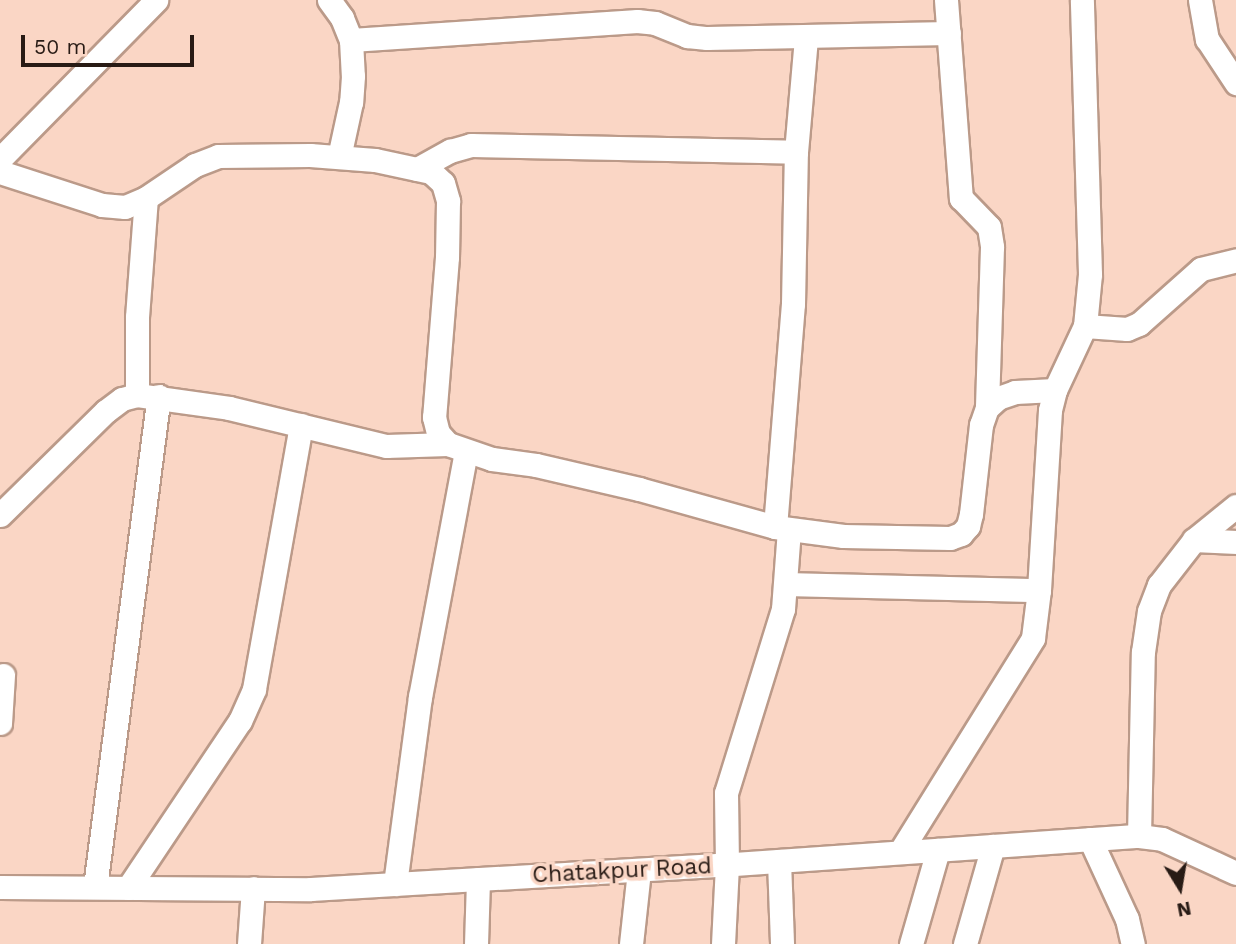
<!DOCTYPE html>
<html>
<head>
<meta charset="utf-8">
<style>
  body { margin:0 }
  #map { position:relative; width:1236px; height:944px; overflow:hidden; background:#fad6c5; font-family:"Work Sans",sans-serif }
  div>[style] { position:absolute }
  .roads { filter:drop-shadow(2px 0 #bb9a89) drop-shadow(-2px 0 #bb9a89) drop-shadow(0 2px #bb9a89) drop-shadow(0 -2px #bb9a89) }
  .minor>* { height:23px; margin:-11.5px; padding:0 11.5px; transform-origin:11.5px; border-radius:11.5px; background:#fff }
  span { translate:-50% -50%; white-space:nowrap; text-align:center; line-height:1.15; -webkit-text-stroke:7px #fad6c5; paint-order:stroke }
  .street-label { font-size:23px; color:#281b15 }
  .north { position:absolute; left:1145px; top:853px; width:70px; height:70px; -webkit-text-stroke:5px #fad6c5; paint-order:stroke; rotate:169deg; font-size:19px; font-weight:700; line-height:28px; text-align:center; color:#281b15 }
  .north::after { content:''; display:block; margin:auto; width:24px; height:32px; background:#281b15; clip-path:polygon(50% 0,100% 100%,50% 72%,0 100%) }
  .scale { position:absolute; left:21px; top:35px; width:173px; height:32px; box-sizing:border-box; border:4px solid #281b15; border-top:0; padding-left:9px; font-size:21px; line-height:24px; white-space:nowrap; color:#281b15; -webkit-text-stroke:5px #fad6c5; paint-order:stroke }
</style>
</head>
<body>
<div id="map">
  <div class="roads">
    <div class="minor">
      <i style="left:329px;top:0;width:22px;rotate:54deg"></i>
      <i style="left:342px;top:18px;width:24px;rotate:68deg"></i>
      <i style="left:351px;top:40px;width:36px;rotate:87deg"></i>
      <i style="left:353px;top:76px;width:26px;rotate:94deg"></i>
      <i style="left:351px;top:102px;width:56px;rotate:102.3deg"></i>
      <i style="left:946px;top:0;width:199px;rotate:85.7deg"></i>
      <i style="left:961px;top:198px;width:40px;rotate:46deg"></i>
      <i style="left:989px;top:227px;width:20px;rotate:81deg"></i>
      <i style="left:992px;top:247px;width:161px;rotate:91.8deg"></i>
      <i style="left:1200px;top:0;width:40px;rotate:80deg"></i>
      <i style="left:1207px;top:39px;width:53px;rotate:56.6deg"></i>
      <i style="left:351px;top:40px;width:287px;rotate:-3.8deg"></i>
      <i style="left:637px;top:21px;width:18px;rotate:6deg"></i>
      <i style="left:655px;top:23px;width:35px;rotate:22deg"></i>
      <i style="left:687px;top:36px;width:20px;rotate:6deg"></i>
      <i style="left:707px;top:38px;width:242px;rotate:-1.2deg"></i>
      <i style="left:0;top:159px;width:223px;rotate:-45.5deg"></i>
      <i style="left:417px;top:169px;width:38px;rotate:-29deg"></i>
      <i style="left:450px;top:151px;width:22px;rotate:-16deg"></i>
      <i style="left:471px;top:145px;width:325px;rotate:1.2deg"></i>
      <i style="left:0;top:172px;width:107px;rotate:17.9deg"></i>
      <i style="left:102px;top:205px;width:23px;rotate:5deg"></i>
      <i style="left:125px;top:207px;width:23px;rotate:-23deg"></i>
      <i style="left:146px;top:198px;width:59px;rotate:-34deg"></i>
      <i style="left:195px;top:165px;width:25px;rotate:-21deg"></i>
      <i style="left:218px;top:156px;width:92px;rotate:-0.6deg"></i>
      <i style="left:310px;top:155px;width:65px;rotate:4.4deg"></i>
      <i style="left:375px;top:160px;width:57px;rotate:12.1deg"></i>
      <i style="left:431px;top:172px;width:16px;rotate:43deg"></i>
      <i style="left:443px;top:183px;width:19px;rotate:74deg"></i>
      <i style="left:448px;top:201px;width:56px;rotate:91deg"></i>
      <i style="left:447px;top:257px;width:161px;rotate:94.6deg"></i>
      <i style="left:434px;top:417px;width:16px;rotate:76deg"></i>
      <i style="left:438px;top:433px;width:15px;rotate:48deg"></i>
      <i style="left:448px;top:444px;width:46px;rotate:18.8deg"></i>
      <i style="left:492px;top:459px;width:44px;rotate:7.8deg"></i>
      <i style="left:536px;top:465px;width:106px;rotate:13.1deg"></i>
      <i style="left:639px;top:489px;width:141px;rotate:15.6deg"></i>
      <i style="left:775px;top:527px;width:69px;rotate:7.5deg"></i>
      <i style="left:843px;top:536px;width:107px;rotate:1.1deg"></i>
      <i style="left:950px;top:538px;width:12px;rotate:-20deg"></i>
      <i style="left:961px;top:534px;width:11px;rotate:-49deg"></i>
      <i style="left:968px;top:526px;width:12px;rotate:-76deg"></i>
      <i style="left:971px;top:514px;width:90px;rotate:-83.6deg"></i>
      <i style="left:981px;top:425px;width:18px;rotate:-71deg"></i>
      <i style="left:987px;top:408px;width:15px;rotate:-42deg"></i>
      <i style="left:998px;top:398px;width:18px;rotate:-19deg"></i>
      <i style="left:1015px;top:392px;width:40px;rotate:-2.9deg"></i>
      <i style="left:1085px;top:326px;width:42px;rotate:4.1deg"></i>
      <i style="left:1127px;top:329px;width:13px;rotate:-23deg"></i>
      <i style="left:1139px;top:324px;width:83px;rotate:-41.6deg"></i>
      <i style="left:1201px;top:269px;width:36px;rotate:-14deg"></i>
      <i style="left:137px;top:395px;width:78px;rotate:-90deg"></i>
      <i style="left:137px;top:317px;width:119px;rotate:-85.7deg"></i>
      <i style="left:0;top:515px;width:148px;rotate:-44.5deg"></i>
      <i style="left:106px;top:411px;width:20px;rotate:-37deg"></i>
      <i style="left:122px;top:399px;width:16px;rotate:-15deg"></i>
      <i style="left:137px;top:395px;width:93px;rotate:8deg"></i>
      <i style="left:229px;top:408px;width:162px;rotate:13.6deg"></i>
      <i style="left:386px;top:446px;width:62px;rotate:-1.8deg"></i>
      <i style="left:775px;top:527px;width:224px;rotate:-85.4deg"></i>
      <i style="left:793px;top:304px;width:152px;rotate:-88.9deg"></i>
      <i style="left:796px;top:152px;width:114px;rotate:-85deg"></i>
      <i style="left:1194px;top:540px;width:42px;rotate:2.7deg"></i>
      <i style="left:786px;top:584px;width:253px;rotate:1.4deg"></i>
      <i style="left:0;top:723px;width:48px;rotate:-86.4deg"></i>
      <i style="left:1139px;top:836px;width:184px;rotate:-88.8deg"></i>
      <i style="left:1143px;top:652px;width:41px;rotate:-81.7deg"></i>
      <i style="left:1149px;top:611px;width:28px;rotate:-69deg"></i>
      <i style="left:1159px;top:585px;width:57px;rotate:-52.1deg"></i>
      <i style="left:1194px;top:540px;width:54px;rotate:-39deg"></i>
      <i style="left:1090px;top:839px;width:88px;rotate:65.2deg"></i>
      <i style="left:1127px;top:919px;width:26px;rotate:77deg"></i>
      <i style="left:900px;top:852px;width:252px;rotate:-58.1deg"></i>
      <i style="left:1033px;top:638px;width:48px;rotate:-82.9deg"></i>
      <i style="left:1039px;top:590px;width:180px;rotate:-86.5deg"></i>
      <i style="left:1050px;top:410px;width:21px;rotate:-76deg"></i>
      <i style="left:1055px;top:390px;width:71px;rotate:-64.9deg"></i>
      <i style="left:1085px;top:326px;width:52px;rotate:-84.5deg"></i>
      <i style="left:1090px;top:274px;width:274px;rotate:-91.7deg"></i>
      <i style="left:779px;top:861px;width:83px;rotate:87.9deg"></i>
      <i style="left:395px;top:884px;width:189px;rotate:-82.4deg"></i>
      <i style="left:420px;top:697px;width:249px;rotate:-79.4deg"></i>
      <i style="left:0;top:887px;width:311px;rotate:0.4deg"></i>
      <i style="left:311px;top:889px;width:410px;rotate:-3.4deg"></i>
      <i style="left:720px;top:865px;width:420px;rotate:-4deg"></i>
      <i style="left:1139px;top:836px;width:23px;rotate:7deg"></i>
      <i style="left:1162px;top:839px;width:81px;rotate:24.7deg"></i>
      <i style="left:95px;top:887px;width:495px;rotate:-82.6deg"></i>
      <i style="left:128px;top:888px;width:201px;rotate:-56.2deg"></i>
      <i style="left:240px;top:721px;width:35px;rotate:-66deg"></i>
      <i style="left:254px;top:689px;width:268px;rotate:-79.9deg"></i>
      <i style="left:249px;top:944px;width:56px;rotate:-85.9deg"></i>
      <i style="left:476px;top:944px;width:65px;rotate:-88.2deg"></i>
      <i style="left:631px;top:944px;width:74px;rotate:-83.8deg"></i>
      <i style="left:723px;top:944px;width:79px;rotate:-87.1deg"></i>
      <i style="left:727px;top:865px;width:72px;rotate:-90.8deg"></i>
      <i style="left:726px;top:793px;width:193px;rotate:-72.8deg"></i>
      <i style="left:783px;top:609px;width:80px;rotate:-85.7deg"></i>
      <i style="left:911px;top:944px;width:98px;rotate:-74deg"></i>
      <i style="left:965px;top:944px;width:102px;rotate:-74.1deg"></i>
    </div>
  </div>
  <div class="street-label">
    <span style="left:622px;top:871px;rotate:-3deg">Chatakpur Road</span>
  </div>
  <div class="north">N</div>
  <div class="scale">50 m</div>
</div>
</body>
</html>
